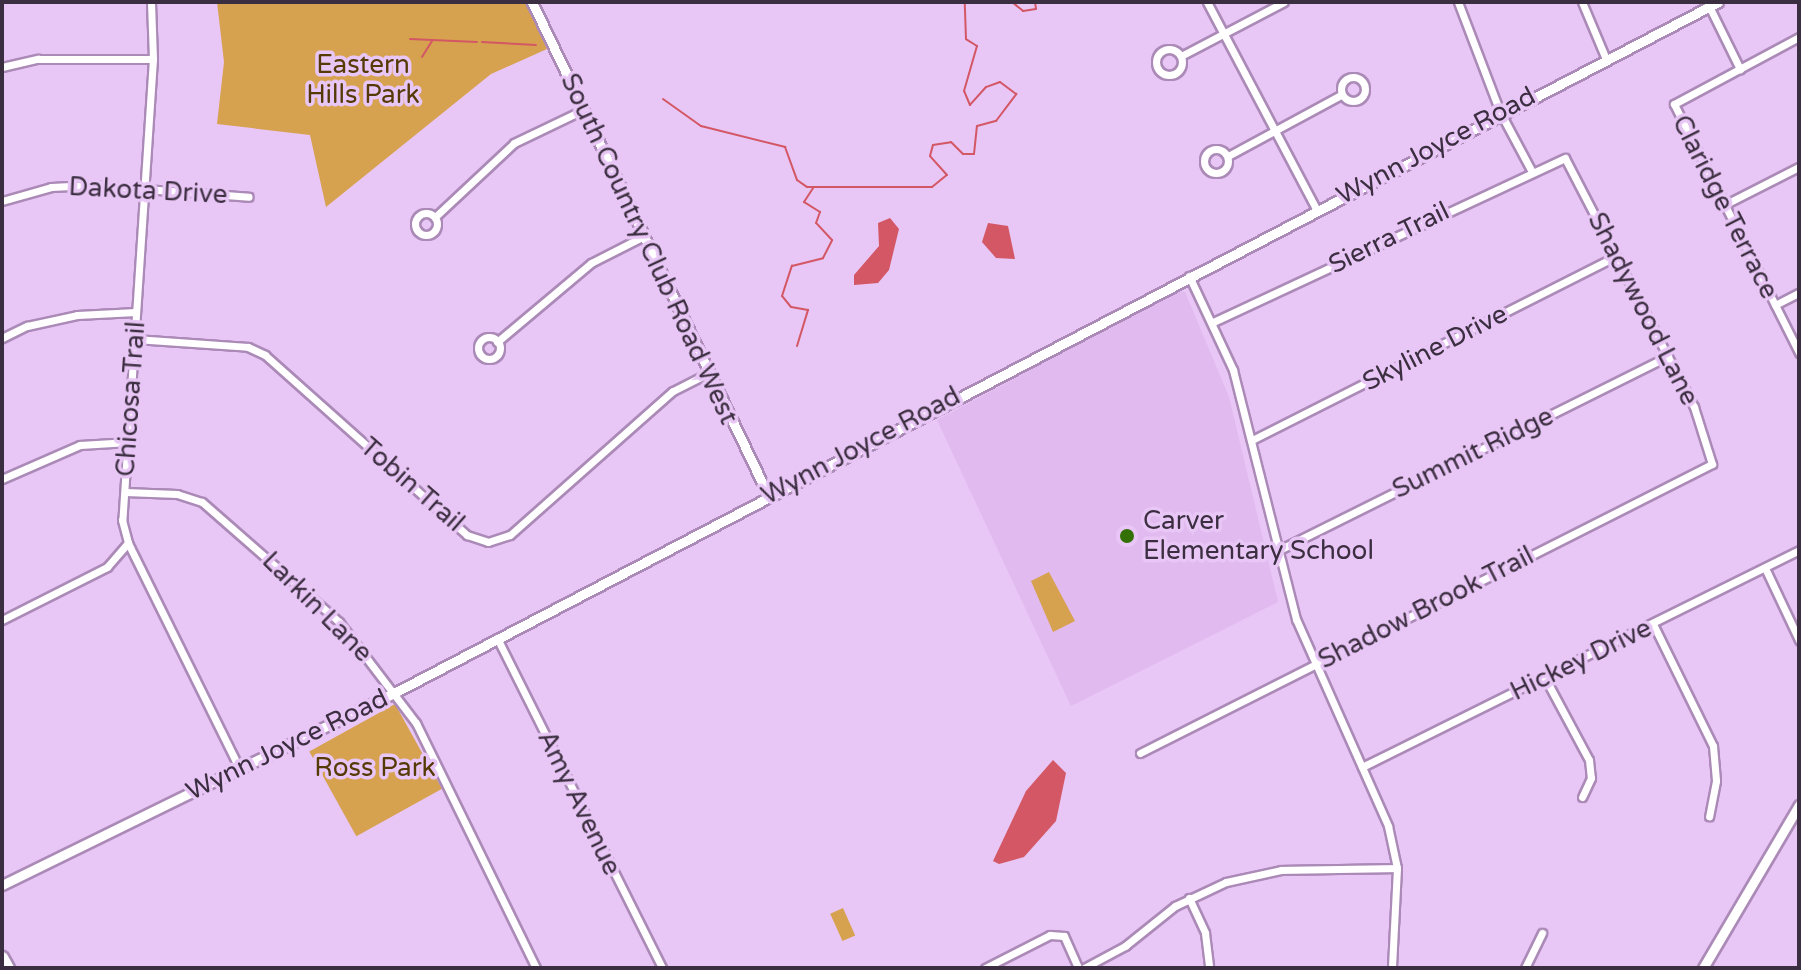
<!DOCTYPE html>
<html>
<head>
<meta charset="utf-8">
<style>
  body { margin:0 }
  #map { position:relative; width:1801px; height:970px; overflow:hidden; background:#e8c6f5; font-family:"Varela Round",sans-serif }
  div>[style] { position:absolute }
  .built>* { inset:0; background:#e1baef }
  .green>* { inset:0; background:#d6a250; transform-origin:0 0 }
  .water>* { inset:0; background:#d35764 }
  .stream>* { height:2px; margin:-1px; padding:0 1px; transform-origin:1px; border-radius:1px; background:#d35764 }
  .roads { filter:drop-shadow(2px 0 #ab8ab7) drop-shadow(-2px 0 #ab8ab7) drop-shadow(0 2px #ab8ab7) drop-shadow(0 -2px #ab8ab7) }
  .minor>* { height:7px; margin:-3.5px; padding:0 3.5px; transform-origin:3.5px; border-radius:3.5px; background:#fff }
  .minor>.ring { margin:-3.5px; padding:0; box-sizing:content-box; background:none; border:7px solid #fff; border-radius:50% }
  .tertiary>* { height:9px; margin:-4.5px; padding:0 4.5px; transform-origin:4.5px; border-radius:4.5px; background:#fff }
  .primary>* { height:11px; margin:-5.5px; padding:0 5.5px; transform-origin:5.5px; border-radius:5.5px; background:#fff }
  .dots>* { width:22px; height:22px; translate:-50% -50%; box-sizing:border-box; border:4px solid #e8c6f5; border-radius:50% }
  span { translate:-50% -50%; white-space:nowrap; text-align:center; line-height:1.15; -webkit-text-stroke:7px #e8c6f5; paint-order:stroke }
  .park-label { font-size:26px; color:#563a05 }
  .street-label { font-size:26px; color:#3c2e41 }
  .poi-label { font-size:26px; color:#3c2e41 }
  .left { translate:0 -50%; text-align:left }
  .frame { position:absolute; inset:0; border:4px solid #3c2e41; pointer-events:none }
</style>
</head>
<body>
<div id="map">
  <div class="built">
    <i style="clip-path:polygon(1178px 291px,1185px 292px,1229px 397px,1278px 602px,1071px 706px,937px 420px)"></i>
  </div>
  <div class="green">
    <i style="clip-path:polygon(217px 2px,525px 2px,547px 49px,491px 74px,326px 207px,310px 135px,217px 124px,224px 62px)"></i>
    <i style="clip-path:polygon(1049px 572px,1075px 621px,1053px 632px,1031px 581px)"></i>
    <i style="left:395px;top:704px;width:97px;height:98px;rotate:61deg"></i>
    <i style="left:843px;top:908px;width:30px;height:14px;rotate:66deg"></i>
  </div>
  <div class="water">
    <i style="clip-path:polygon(890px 218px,899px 229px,889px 270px,878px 283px,854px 285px,854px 275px,879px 246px,878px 223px)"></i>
    <i style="clip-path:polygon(988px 223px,1008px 226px,1015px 259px,996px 258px,982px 242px)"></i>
    <i style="clip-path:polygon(1053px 760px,1066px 773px,1056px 821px,1024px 857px,999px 864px,993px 861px,1026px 791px)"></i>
  </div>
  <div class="stream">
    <i style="left:1012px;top:2px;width:14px;rotate:39deg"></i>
    <i style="left:1023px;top:11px;width:13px;rotate:-9deg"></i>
    <i style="left:1036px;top:9px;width:7px;rotate:-98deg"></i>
    <i style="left:410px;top:39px;width:67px;rotate:2.6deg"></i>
    <i style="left:482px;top:42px;width:54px;rotate:3.2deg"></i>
    <i style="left:422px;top:57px;width:19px;rotate:-58deg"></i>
    <i style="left:663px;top:99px;width:47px;rotate:35.4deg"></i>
    <i style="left:701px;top:126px;width:87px;rotate:14deg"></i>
    <i style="left:785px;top:147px;width:35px;rotate:70deg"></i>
    <i style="left:797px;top:180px;width:12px;rotate:35deg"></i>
    <i style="left:807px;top:187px;width:125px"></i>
    <i style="left:932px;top:187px;width:19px;rotate:-39deg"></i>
    <i style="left:947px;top:175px;width:25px;rotate:-132deg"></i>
    <i style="left:930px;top:156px;width:11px;rotate:-75deg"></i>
    <i style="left:933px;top:145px;width:18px;rotate:-9deg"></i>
    <i style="left:951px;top:142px;width:17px;rotate:45deg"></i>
    <i style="left:963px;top:154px;width:11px"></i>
    <i style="left:974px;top:154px;width:28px;rotate:-84deg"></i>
    <i style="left:977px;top:126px;width:20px;rotate:-15deg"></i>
    <i style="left:996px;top:121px;width:34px;rotate:-53deg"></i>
    <i style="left:1016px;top:94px;width:20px;rotate:-143deg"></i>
    <i style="left:1000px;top:82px;width:15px;rotate:160deg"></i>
    <i style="left:986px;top:87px;width:24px;rotate:132deg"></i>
    <i style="left:970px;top:105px;width:15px;rotate:-113deg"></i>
    <i style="left:964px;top:91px;width:47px;rotate:-73.9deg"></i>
    <i style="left:977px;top:46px;width:13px;rotate:-148deg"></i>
    <i style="left:966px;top:39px;width:37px;rotate:-92deg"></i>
    <i style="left:797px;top:346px;width:38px;rotate:-73deg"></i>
    <i style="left:808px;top:310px;width:17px;rotate:-170deg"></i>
    <i style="left:791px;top:307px;width:14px;rotate:-129deg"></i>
    <i style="left:782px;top:296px;width:32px;rotate:-72deg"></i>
    <i style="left:792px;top:266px;width:32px;rotate:-14deg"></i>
    <i style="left:823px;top:258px;width:20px;rotate:-63deg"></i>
    <i style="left:832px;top:240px;width:23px;rotate:-133deg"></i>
    <i style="left:816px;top:223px;width:12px;rotate:-70deg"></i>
    <i style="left:820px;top:212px;width:19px;rotate:-148deg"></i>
    <i style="left:804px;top:202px;width:17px;rotate:-57deg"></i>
  </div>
  <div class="roads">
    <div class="minor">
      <i style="left:151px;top:2px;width:57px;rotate:88deg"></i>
      <i style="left:153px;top:59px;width:462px;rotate:93.8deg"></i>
      <i style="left:122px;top:520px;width:24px;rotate:75deg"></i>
      <i style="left:128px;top:543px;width:251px;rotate:63.7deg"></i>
      <i style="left:1207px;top:2px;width:234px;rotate:62.2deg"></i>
      <i style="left:1458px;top:2px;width:118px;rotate:69.1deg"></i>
      <i style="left:1500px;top:112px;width:66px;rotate:61.9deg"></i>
      <i style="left:1582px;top:2px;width:62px;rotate:67.2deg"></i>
      <i style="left:1707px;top:2px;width:75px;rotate:63.8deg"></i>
      <i style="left:1799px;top:37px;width:142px;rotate:151.8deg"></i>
      <i style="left:1674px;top:104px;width:279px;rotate:63.3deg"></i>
      <i class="ring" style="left:1156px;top:49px;width:19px;height:19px"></i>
      <i style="left:1181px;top:56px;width:116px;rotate:-27.7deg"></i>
      <i style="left:2px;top:67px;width:37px;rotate:-13deg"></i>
      <i style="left:38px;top:59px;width:115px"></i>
      <i class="ring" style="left:1341px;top:77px;width:17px;height:17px"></i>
      <i class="ring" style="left:1204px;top:149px;width:17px;height:17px"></i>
      <i style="left:1228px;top:156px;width:128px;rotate:-28.4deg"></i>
      <i style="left:2px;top:201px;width:51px;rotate:-15.9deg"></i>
      <i style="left:51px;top:187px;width:40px;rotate:-2.9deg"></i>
      <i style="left:91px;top:185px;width:158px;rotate:4.3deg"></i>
      <i style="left:1724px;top:205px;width:84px;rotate:-26.9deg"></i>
      <i class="ring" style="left:415px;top:213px;width:15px;height:15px"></i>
      <i style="left:435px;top:217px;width:108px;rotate:-43.1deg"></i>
      <i style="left:514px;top:143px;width:76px;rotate:-25.6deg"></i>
      <i style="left:1189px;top:276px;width:104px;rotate:64.9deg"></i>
      <i style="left:1233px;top:370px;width:257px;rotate:75.8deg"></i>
      <i style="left:1296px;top:619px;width:227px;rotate:66deg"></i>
      <i style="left:1388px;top:826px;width:43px;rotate:77.9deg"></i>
      <i style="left:1397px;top:868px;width:100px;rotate:92.9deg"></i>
      <i style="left:1775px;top:305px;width:27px;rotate:-27deg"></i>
      <i class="ring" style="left:478px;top:337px;width:15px;height:15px"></i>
      <i style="left:2px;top:338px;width:28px;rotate:-26deg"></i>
      <i style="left:27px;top:326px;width:51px;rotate:-12.4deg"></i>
      <i style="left:77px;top:315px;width:59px;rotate:-2.9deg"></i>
      <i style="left:135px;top:339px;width:113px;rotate:4deg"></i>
      <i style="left:248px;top:347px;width:19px;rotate:25deg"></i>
      <i style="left:265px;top:355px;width:271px;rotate:41.7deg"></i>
      <i style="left:467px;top:535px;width:22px;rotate:18deg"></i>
      <i style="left:488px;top:542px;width:23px;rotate:-18deg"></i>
      <i style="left:510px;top:535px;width:217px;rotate:-41.5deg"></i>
      <i style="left:673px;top:391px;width:39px;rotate:-27deg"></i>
      <i style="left:497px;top:342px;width:123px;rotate:-40deg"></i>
      <i style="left:591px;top:263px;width:57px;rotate:-27deg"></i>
      <i style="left:1254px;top:439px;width:404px;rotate:-26.8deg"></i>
      <i style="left:2px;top:479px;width:85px;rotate:-23.6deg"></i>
      <i style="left:80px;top:445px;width:49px;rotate:-3.5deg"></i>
      <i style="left:125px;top:492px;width:52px;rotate:2.2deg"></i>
      <i style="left:177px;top:494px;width:26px;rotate:18deg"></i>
      <i style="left:202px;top:502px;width:182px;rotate:41.2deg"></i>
      <i style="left:339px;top:622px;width:127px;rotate:52.7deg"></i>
      <i style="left:416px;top:723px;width:273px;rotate:63.9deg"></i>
      <i style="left:1277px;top:551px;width:437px;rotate:-26.5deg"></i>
      <i style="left:1765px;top:568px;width:80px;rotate:64.7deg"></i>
      <i style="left:2px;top:620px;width:118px;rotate:-26.8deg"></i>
      <i style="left:107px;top:567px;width:32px;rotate:-49deg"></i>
      <i style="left:1653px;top:624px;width:136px;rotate:63.8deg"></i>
      <i style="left:1713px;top:746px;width:35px;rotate:85deg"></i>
      <i style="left:1716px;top:781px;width:36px;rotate:101deg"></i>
      <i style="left:497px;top:638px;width:369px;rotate:63.4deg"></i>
      <i style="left:1545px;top:678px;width:93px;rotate:61.8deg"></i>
      <i style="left:1589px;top:760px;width:18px;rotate:84deg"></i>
      <i style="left:1591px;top:778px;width:21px;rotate:115deg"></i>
      <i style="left:1140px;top:753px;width:641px;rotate:-26.8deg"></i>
      <i style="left:1712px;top:464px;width:60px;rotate:-107.5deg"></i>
      <i style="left:1694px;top:407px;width:280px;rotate:-117.4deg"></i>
      <i style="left:1565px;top:158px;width:387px;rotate:155deg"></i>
      <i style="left:1362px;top:767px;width:488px;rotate:-26.4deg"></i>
      <i style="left:1189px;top:898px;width:38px;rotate:65deg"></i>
      <i style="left:1205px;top:933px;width:35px;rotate:83deg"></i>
      <i style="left:985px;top:968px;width:73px;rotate:-26.9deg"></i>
      <i style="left:1050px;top:935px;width:14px;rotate:4deg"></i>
      <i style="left:1064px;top:936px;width:35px;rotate:66deg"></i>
      <i style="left:1084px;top:968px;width:47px;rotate:-28.2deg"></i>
      <i style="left:1125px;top:946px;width:64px;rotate:-38.7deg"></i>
      <i style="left:1175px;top:906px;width:56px;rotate:-25.2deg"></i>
      <i style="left:1226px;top:882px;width:56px;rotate:-12.3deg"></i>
      <i style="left:1281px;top:870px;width:116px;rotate:-1deg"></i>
      <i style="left:1525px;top:968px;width:39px;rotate:-64deg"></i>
    </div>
    <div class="tertiary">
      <i style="left:532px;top:2px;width:547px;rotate:64.42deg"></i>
      <i style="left:2px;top:885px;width:439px;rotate:-26.1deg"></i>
      <i style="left:396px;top:692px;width:1491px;rotate:-27.56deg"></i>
      <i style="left:1703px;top:968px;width:189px;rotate:-59.5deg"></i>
    </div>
    <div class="primary">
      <i style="left:2px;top:957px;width:13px;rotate:61deg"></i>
    </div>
  </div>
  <div class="dots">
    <i style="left:1127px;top:536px;background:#337107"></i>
  </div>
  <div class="park-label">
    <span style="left:363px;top:80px">Eastern<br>Hills Park</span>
    <span style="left:375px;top:768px">Ross Park</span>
  </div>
  <div class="street-label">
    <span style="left:1436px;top:146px;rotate:-28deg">Wynn Joyce Road</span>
    <span style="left:148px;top:191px;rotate:3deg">Dakota Drive</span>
    <span style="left:1725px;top:207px;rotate:63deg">Claridge Terrace</span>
    <span style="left:1389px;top:238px;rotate:-26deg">Sierra Trail</span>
    <span style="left:649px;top:249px;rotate:65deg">South Country Club Road West</span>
    <span style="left:1643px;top:309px;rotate:63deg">Shadywood Lane</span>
    <span style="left:1435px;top:348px;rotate:-27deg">Skyline Drive</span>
    <span style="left:131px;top:399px;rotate:-86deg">Chicosa Trail</span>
    <span style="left:861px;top:446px;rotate:-28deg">Wynn Joyce Road</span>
    <span style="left:1473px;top:453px;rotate:-26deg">Summit Ridge</span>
    <span style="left:412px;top:485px;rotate:41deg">Tobin Trail</span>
    <span style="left:317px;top:607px;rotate:45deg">Larkin Lane</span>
    <span style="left:1426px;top:608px;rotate:-27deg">Shadow Brook Trail</span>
    <span style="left:1581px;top:660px;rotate:-26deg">Hickey Drive</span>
    <span style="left:287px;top:745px;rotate:-26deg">Wynn Joyce Road</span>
    <span style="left:579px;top:803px;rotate:64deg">Amy Avenue</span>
  </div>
  <div class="poi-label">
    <span class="left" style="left:1143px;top:536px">Carver<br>Elementary School</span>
  </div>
  <div class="frame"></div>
</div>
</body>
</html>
